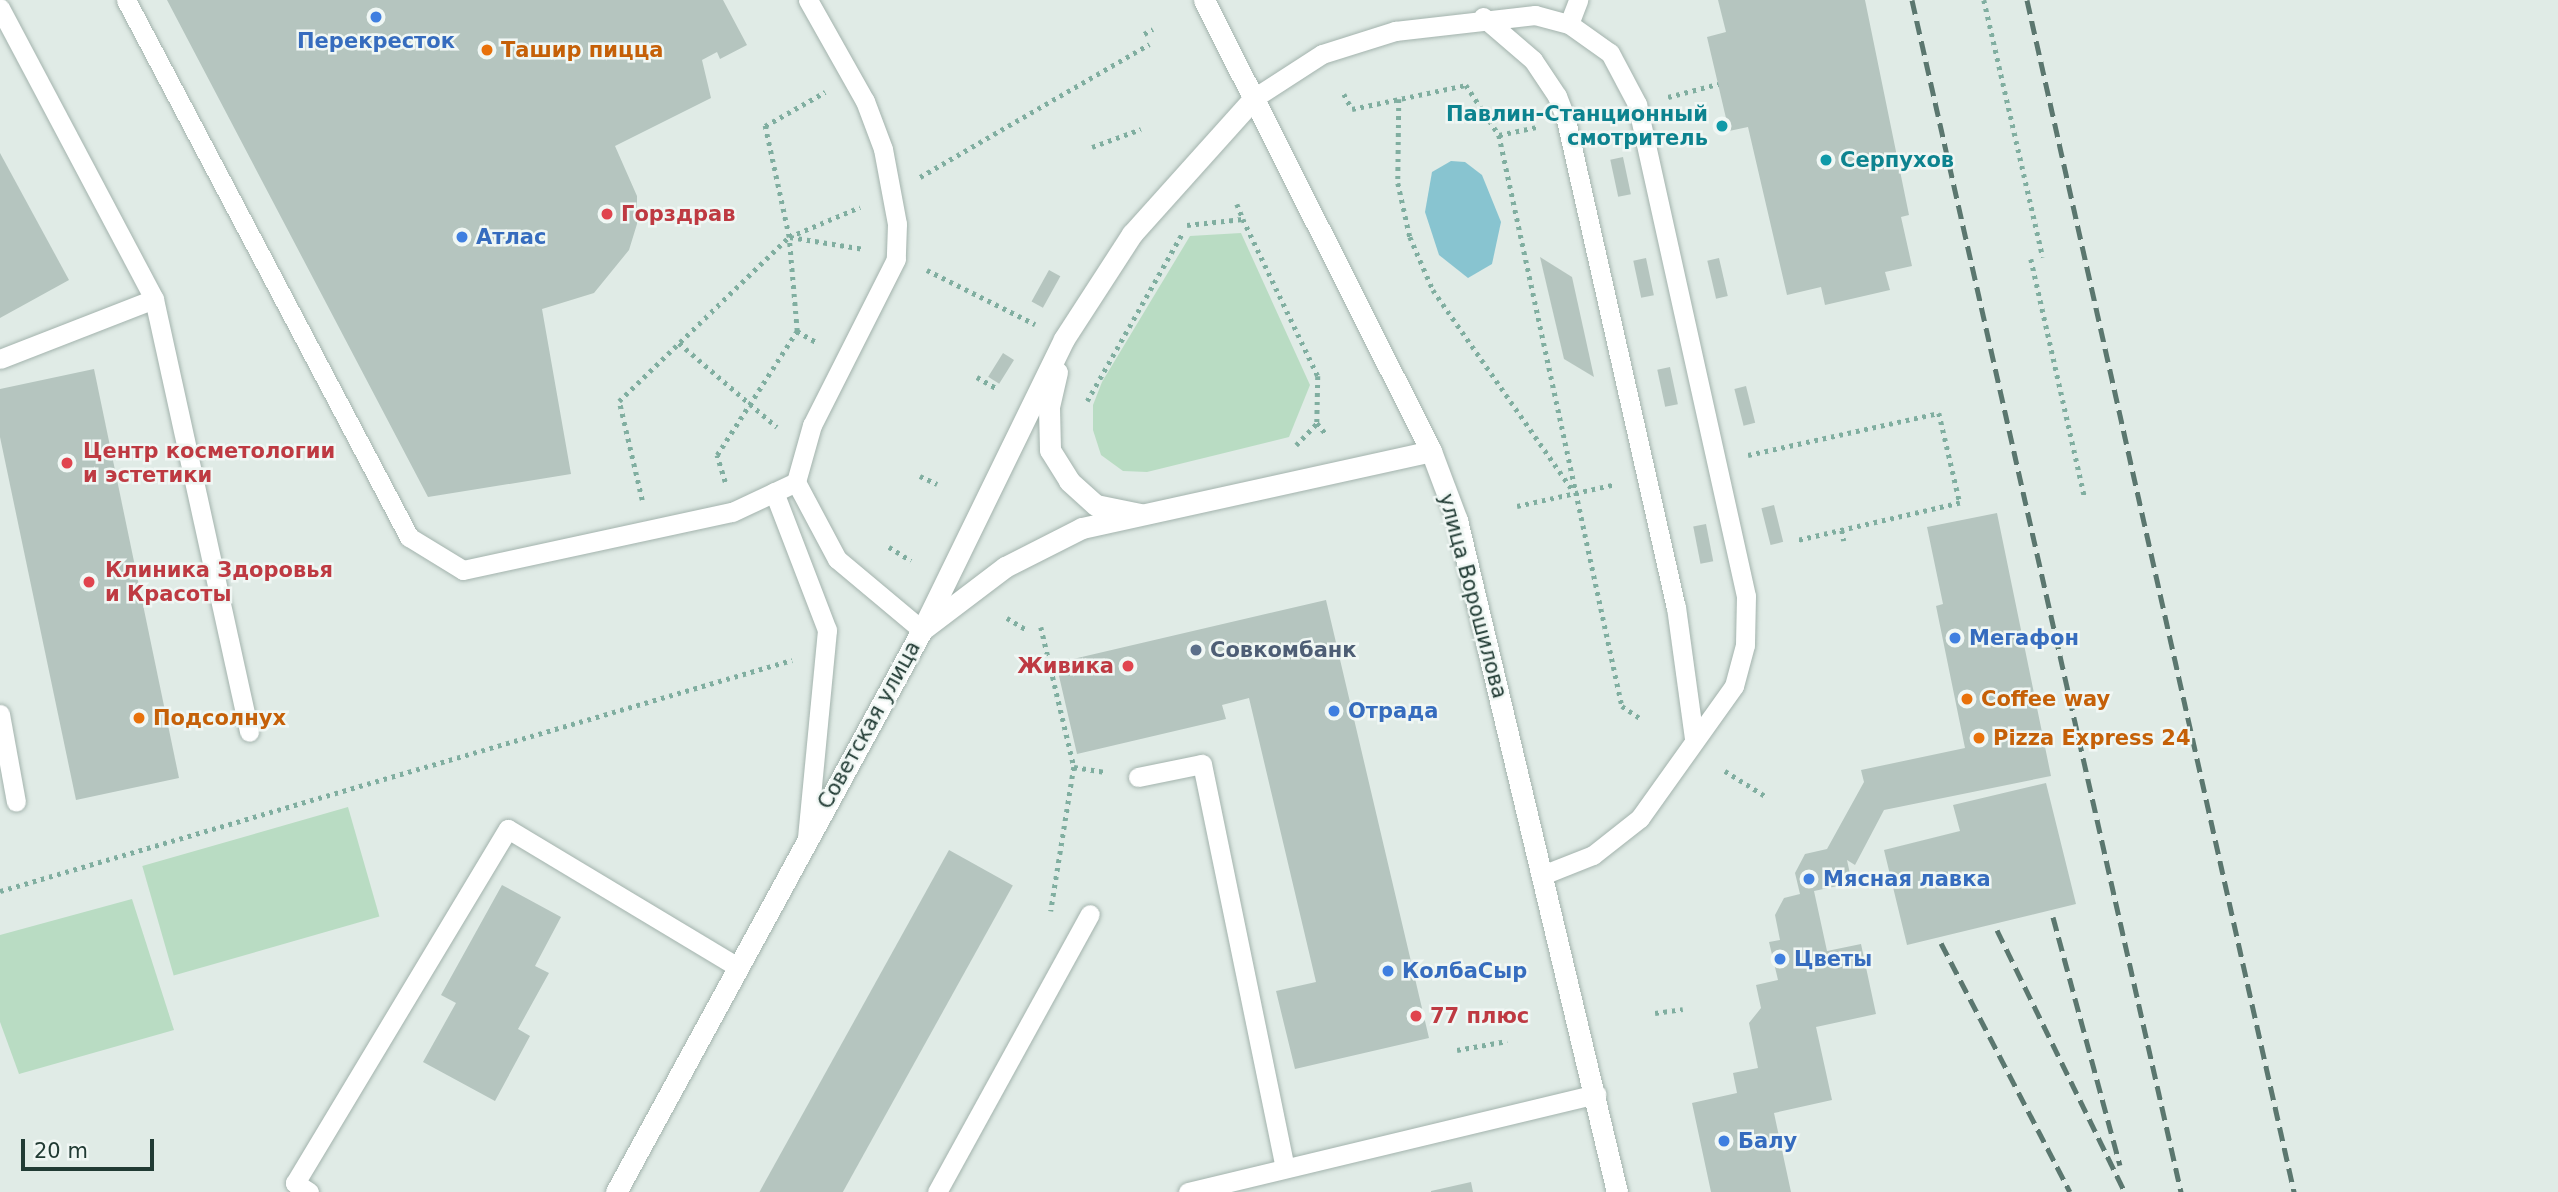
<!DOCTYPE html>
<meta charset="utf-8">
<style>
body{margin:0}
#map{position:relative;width:2558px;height:1192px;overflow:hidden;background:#e0ebe6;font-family:"DejaVu Sans",sans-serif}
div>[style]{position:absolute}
.green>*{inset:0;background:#b9dcc3;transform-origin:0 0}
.water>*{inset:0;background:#88c4d0}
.building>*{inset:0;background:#b5c5bf;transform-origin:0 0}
.path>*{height:4.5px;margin-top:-2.25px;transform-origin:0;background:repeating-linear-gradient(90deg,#80aea0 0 3.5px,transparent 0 8.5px)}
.roads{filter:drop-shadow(0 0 2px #a3b3ad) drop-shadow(0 0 2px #a3b3ad)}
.lane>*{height:19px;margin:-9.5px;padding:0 9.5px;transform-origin:9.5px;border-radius:9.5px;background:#fff}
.secondary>*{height:21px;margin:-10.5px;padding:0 10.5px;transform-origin:10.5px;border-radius:10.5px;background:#fff}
.rail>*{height:5px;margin-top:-2.5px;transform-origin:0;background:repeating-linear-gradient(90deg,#5b776f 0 14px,transparent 0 21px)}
.dots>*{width:19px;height:19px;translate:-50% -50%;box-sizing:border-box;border:4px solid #f0f7f4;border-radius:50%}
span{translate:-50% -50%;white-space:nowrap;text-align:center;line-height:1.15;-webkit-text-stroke:5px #f0f7f4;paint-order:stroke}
.shop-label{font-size:21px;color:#366cbe;font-weight:700}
.left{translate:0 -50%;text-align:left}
.food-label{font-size:21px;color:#c56008;font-weight:700}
.culture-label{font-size:21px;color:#0d838f;font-weight:700}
.right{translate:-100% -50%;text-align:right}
.health-label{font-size:21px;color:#be3a42;font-weight:700}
.street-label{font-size:21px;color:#213b34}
.service-label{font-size:21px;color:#4e5e75;font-weight:700}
.scale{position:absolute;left:21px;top:1139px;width:133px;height:32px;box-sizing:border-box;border:4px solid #213b34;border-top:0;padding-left:9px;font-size:21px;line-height:24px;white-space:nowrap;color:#213b34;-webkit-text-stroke:5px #f0f7f4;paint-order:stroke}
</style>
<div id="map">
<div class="green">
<div style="clip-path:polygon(1241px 233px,1310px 385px,1289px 437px,1147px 472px,1123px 471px,1101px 455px,1093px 430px,1093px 405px,1102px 382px,1190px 236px)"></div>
<div style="left:348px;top:807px;width:114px;height:214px;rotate:74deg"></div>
<div style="clip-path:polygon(132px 899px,174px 1030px,19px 1074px,0 1022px,0 935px)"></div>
</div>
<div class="water">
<div style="clip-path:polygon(1451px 161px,1465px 162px,1482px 175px,1501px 222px,1492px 264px,1468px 278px,1439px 255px,1425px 212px,1432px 172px)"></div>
</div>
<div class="building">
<div style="clip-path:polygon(167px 0,723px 0,747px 45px,720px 59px,717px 52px,702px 60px,711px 98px,615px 146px,637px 196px,637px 224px,629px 250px,594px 293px,542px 309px,571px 474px,428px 497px)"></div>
<div style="clip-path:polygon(1718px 0,1865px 0,1909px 215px,1901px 217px,1912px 266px,1885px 272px,1890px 290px,1825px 305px,1821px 287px,1787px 295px,1748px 127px,1729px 131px,1707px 37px,1726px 32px)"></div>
<div style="clip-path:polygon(0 153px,69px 280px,0 318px)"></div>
<div style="left:1623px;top:157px;width:38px;height:13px;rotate:78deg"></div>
<div style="clip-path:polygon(1540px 257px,1572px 277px,1594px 377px,1564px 359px)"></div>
<div style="left:1646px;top:258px;width:38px;height:13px;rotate:78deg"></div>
<div style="left:1719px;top:258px;width:39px;height:12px;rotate:77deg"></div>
<div style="left:1049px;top:270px;width:13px;height:36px;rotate:29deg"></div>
<div style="left:1003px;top:353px;width:13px;height:28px;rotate:32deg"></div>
<div style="left:1670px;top:367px;width:38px;height:13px;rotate:78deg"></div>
<div style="clip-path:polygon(94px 369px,179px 778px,76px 800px,0 437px,0 389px)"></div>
<div style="left:1746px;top:386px;width:38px;height:12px;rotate:76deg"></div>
<div style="left:1774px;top:505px;width:38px;height:13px;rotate:76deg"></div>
<div style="clip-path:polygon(1997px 513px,2051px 776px,1884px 810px,1855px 865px,1847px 860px,1852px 883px,1814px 891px,1827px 951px,1861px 944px,1876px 1014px,1816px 1027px,1832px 1100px,1774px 1113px,1791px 1192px,1711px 1192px,1692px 1103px,1737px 1093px,1733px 1073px,1758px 1068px,1749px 1023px,1761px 1008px,1756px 985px,1778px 980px,1769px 942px,1780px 940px,1775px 915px,1784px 898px,1800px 894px,1795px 873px,1805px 854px,1827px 849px,1864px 782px,1861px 770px,1965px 748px,1936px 606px,1943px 604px,1927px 527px)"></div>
<div style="left:1706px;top:524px;width:38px;height:13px;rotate:79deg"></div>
<div style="clip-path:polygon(1326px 600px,1429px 1038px,1295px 1069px,1276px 991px,1316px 982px,1249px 698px,1222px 705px,1226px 719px,1077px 754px,1056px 663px)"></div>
<div style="clip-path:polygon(2046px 783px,2076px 904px,1907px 945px,1884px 850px,1960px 831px,1953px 805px)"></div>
<div style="left:949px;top:850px;width:73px;height:393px;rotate:29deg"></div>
<div style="clip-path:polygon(502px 885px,561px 917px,535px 966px,549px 973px,518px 1029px,530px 1036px,495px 1101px,423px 1062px,456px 1003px,441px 995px)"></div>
<div style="clip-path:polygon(1471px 1182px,1473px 1192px,1431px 1192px,1431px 1191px)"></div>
</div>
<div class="path">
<div style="left:1984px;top:0;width:264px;rotate:77.1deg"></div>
<div style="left:1144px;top:34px;width:10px;rotate:-29deg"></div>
<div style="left:1344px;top:94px;width:17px;rotate:62deg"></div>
<div style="left:1352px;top:109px;width:116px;rotate:-11.9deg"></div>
<div style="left:1466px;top:85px;width:60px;rotate:56.6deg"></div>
<div style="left:1499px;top:135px;width:584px;rotate:77.84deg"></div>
<div style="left:1622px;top:706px;width:22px;rotate:34deg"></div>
<div style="left:1668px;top:97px;width:52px;rotate:-14.6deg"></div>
<div style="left:1399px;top:99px;width:84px;rotate:90.7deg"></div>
<div style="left:1398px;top:183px;width:55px;rotate:77.5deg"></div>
<div style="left:1410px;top:237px;width:58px;rotate:66.5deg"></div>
<div style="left:1433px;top:290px;width:246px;rotate:55.1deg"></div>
<div style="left:1499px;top:135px;width:38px;rotate:-12deg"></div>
<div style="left:1092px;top:147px;width:52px;rotate:-20.2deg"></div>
<div style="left:920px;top:177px;width:265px;rotate:-30.1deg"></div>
<div style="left:1237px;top:204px;width:16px;rotate:68deg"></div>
<div style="left:1187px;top:225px;width:56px;rotate:-6.1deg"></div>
<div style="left:1243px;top:219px;width:174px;rotate:64.5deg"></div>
<div style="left:1318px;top:376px;width:47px;rotate:91.2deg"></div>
<div style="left:1317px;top:423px;width:14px;rotate:51deg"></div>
<div style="left:790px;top:237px;width:75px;rotate:9.2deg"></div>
<div style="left:2031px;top:259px;width:242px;rotate:77.3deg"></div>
<div style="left:927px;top:270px;width:121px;rotate:26.6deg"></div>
<div style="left:797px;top:331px;width:24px;rotate:30deg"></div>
<div style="left:679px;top:343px;width:129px;rotate:40.6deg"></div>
<div style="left:977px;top:377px;width:24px;rotate:30deg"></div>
<div style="left:1087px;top:401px;width:194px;rotate:-60.4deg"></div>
<div style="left:1296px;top:445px;width:30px;rotate:-46deg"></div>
<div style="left:1748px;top:455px;width:196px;rotate:-12.4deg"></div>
<div style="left:1939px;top:413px;width:92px;rotate:76.9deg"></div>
<div style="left:1960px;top:503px;width:169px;rotate:167deg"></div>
<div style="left:920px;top:476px;width:19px;rotate:25deg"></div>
<div style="left:725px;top:482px;width:28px;rotate:-107deg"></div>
<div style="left:717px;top:455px;width:148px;rotate:-57.2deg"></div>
<div style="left:797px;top:331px;width:94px;rotate:-94.9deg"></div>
<div style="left:789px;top:237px;width:114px;rotate:-102.2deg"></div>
<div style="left:765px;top:126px;width:69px;rotate:-29.5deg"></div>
<div style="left:642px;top:500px;width:102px;rotate:-103.1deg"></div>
<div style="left:619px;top:401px;width:236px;rotate:-44deg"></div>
<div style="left:789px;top:237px;width:77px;rotate:-22.9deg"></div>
<div style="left:1517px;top:506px;width:101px;rotate:-12.5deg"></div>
<div style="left:1842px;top:530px;width:11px;rotate:80deg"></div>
<div style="left:889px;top:547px;width:26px;rotate:32deg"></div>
<div style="left:1007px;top:618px;width:23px;rotate:31deg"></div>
<div style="left:1041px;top:627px;width:144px;rotate:76.7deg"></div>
<div style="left:1074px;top:767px;width:146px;rotate:99.1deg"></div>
<div style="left:1074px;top:767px;width:33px;rotate:9deg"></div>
<div style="left:1725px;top:771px;width:49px;rotate:31.8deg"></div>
<div style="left:0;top:891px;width:825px;rotate:-16.26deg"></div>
<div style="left:1655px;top:1013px;width:28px;rotate:-8deg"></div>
<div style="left:1457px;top:1050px;width:51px;rotate:-10.2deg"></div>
</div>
<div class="roads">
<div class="lane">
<div style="left:126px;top:0;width:607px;rotate:62.21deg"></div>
<div style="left:409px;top:537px;width:63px;rotate:31.4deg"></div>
<div style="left:463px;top:570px;width:275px;rotate:-12.2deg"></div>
<div style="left:732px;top:512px;width:71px;rotate:-25.1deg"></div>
<div style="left:808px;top:0;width:116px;rotate:60.6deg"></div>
<div style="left:865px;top:101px;width:51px;rotate:69.4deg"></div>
<div style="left:883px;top:149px;width:76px;rotate:79.4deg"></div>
<div style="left:897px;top:224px;width:35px;rotate:92deg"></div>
<div style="left:896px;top:259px;width:186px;rotate:116.8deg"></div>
<div style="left:812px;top:425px;width:59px;rotate:105.7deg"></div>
<div style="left:796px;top:482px;width:87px;rotate:62deg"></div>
<div style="left:837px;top:559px;width:111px;rotate:39.9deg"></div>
<div style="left:0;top:8px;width:329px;rotate:62.1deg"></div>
<div style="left:154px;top:299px;width:443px;rotate:77.6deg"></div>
<div style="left:1483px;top:17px;width:66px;rotate:40.7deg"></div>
<div style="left:1533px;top:60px;width:43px;rotate:56.3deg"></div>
<div style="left:1557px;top:96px;width:26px;rotate:69deg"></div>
<div style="left:1566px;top:120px;width:499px;rotate:77.3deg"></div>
<div style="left:1676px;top:607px;width:132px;rotate:82.2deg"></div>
<div style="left:1569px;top:24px;width:26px;rotate:-69deg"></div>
<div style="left:1254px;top:98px;width:81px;rotate:-32.9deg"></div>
<div style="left:1322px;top:54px;width:77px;rotate:-17.5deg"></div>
<div style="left:1395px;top:31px;width:141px;rotate:-6.5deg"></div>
<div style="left:1535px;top:15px;width:35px;rotate:15deg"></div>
<div style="left:1569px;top:24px;width:50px;rotate:35.3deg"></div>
<div style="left:1610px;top:53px;width:58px;rotate:62.1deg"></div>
<div style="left:1637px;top:104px;width:504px;rotate:77.51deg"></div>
<div style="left:1746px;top:596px;width:49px;rotate:91.2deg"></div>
<div style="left:1745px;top:645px;width:42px;rotate:105deg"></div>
<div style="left:1734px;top:686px;width:162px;rotate:125.5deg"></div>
<div style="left:1640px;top:818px;width:60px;rotate:141.8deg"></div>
<div style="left:1593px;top:855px;width:52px;rotate:158.4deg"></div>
<div style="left:0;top:359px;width:165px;rotate:-21.3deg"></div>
<div style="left:774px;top:492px;width:148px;rotate:69deg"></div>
<div style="left:827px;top:630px;width:209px;rotate:95.5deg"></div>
<div style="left:0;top:714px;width:89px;rotate:79.7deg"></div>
<div style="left:1138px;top:777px;width:65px;rotate:-11.5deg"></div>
<div style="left:1202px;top:764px;width:412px;rotate:78.4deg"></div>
<div style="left:309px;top:1192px;width:17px;rotate:-147deg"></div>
<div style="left:295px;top:1183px;width:413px;rotate:-59deg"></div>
<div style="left:508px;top:829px;width:268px;rotate:31deg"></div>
<div style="left:937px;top:1192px;width:317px;rotate:-61.2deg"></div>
<div style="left:1188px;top:1192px;width:420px;rotate:-13.5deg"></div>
</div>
<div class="secondary">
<div style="left:1204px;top:0;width:505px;rotate:63.28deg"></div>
<div style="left:1431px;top:451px;width:74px;rotate:69.4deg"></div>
<div style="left:1457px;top:520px;width:691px;rotate:76.61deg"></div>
<div style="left:1057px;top:372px;width:37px;rotate:103deg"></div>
<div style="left:1049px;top:408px;width:42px;rotate:88.6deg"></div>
<div style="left:1050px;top:450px;width:36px;rotate:58deg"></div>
<div style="left:1069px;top:481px;width:36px;rotate:42deg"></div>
<div style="left:1096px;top:505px;width:45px;rotate:11.6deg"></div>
<div style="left:923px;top:628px;width:322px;rotate:-64deg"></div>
<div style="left:1064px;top:339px;width:125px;rotate:-57.1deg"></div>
<div style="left:1132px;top:234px;width:183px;rotate:-48.1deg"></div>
<div style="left:616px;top:1192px;width:640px;rotate:-61.43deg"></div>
<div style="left:922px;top:630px;width:104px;rotate:-37.2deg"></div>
<div style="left:1005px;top:567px;width:86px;rotate:-26.9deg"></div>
<div style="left:1082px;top:528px;width:357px;rotate:-12.4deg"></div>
</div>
</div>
<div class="rail">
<div style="left:1912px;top:0;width:1222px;rotate:77.28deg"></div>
<div style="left:2027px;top:0;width:1222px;rotate:77.37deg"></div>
<div style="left:2053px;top:917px;width:257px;rotate:74.9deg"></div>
<div style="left:1997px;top:930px;width:292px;rotate:64deg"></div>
<div style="left:1941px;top:943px;width:280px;rotate:62.6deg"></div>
</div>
<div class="dots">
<div style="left:376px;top:17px;background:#3f7fe0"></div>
<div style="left:487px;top:50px;background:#e8710a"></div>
<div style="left:1722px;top:126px;background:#0f9aa8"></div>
<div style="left:1826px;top:160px;background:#0f9aa8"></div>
<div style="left:607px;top:214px;background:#e0444e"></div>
<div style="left:462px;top:237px;background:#3f7fe0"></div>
<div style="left:67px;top:463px;background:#e0444e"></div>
<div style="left:89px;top:582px;background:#e0444e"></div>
<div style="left:1955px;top:638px;background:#3f7fe0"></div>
<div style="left:1196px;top:650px;background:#5c6f8a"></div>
<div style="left:1128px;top:666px;background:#e0444e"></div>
<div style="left:1967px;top:699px;background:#e8710a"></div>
<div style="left:1334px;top:711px;background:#3f7fe0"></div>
<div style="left:139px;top:718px;background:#e8710a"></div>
<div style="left:1979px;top:738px;background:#e8710a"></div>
<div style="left:1809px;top:879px;background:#3f7fe0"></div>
<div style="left:1780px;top:959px;background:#3f7fe0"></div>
<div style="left:1388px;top:971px;background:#3f7fe0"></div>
<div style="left:1416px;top:1016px;background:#e0444e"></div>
<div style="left:1724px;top:1141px;background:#3f7fe0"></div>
</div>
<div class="shop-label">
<span style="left:376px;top:41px">Перекресток</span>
<span class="left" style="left:476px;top:237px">Атлас</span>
<span class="left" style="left:1969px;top:638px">Мегафон</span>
<span class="left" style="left:1348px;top:711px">Отрада</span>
<span class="left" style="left:1823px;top:879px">Мясная лавка</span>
<span class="left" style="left:1794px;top:959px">Цветы</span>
<span class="left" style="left:1402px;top:971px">КолбаСыр</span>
<span class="left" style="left:1738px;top:1141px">Балу</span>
</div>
<div class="food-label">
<span class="left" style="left:501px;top:50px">Ташир пицца</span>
<span class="left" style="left:1981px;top:699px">Coffee way</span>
<span class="left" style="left:153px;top:718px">Подсолнух</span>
<span class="left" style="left:1993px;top:738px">Pizza Express 24</span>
</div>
<div class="culture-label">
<span class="right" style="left:1708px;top:126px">Павлин-Станционный<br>смотритель</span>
<span class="left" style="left:1840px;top:160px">Серпухов</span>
</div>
<div class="health-label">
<span class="left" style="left:621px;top:214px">Горздрав</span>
<span class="left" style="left:83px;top:463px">Центр косметологии<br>и эстетики</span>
<span class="left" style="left:105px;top:582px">Клиника Здоровья<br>и Красоты</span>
<span class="right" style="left:1114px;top:666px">Живика</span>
<span class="left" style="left:1430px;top:1016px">77 плюс</span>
</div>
<div class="street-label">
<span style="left:1473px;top:596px;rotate:75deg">улица Ворошилова</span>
<span style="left:869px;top:725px;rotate:-61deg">Советская улица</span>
</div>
<div class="service-label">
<span class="left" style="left:1210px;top:650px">Совкомбанк</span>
</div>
<div class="scale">20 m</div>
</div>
